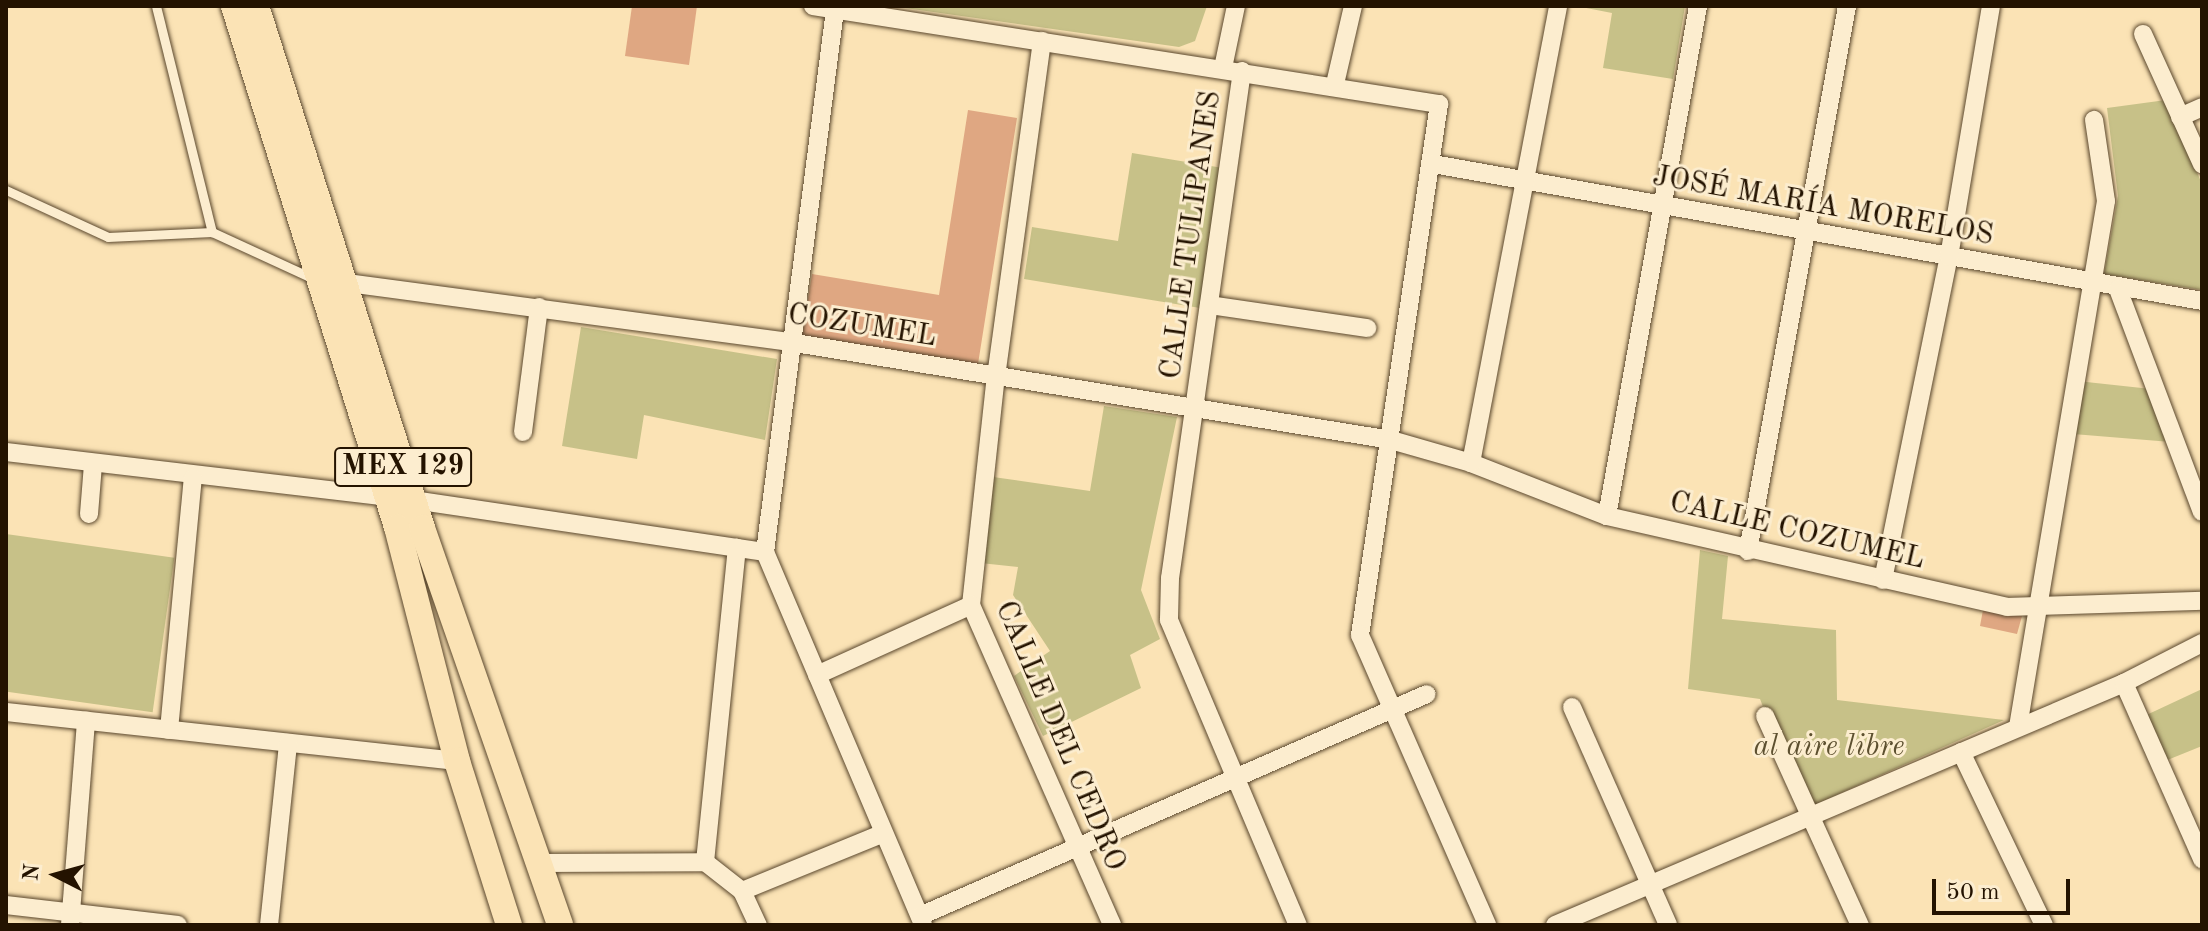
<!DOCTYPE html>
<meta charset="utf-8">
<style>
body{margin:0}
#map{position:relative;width:2208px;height:931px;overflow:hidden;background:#fbe3b5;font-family:"Old Standard TT",serif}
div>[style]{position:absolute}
.green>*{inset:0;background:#c7c188;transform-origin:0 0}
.building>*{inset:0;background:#dfa782}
.roads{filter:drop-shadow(0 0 2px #5a472d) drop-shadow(0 0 2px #5a472d)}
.lane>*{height:9px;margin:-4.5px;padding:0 4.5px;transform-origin:4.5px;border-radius:4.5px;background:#fcedcf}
.street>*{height:18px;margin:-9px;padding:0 9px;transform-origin:9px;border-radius:9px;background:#fcedcf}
.primary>*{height:26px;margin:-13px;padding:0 13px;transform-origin:13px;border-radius:13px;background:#fbe3b5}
span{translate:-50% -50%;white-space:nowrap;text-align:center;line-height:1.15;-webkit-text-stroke:6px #fcedcf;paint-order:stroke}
.shield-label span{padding:2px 6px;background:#fcedcf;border:2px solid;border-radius:6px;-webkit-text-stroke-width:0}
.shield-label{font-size:28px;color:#241300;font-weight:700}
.street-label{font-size:30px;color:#241300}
.park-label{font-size:30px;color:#5d5030;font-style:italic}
.frame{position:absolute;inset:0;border:8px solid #241300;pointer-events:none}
.north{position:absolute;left:16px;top:835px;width:80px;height:80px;-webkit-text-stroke:6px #fcedcf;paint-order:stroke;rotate:276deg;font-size:22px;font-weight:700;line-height:32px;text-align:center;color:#241300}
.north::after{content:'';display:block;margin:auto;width:28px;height:36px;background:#241300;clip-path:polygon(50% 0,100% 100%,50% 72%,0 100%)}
.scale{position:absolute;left:1932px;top:879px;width:138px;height:36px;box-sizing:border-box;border:4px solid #241300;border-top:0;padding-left:10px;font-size:24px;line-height:28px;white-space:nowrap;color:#241300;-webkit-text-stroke:6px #fcedcf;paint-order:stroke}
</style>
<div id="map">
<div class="green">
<div style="clip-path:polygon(891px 6px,1207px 6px,1195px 41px,1179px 47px)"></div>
<div style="clip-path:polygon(1576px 6px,1685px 6px,1673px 79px,1603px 68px,1612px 13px)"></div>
<div style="clip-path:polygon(2166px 100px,2202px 184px,2202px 290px,2104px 274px,2118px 196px,2107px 108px)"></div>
<div style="clip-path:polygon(1132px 153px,1223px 168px,1200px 308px,1024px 279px,1032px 227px,1118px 241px)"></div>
<div style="clip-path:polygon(581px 327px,777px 359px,765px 440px,644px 415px,637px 459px,562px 446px)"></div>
<div style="clip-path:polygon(2068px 380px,2151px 389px,2171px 442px,2061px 433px)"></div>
<div style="clip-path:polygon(1104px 406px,1177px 417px,1141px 590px,1160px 639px,1130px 655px,1141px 688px,1043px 736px,1014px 676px,1050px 651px,1013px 595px,1018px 567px,971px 562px,979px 475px,1090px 491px)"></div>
<div style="left:6px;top:534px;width:170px;height:156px;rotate:8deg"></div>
<div style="clip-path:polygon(1700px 550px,1728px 556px,1722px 619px,1836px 630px,1837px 700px,2004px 720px,1803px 810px,1760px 699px,1688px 689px)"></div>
<div style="clip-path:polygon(2202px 689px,2202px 746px,2160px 763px,2140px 718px)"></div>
</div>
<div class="building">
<div style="clip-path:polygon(632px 6px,697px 6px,689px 65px,625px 56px)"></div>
<div style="clip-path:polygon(968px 110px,1017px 118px,978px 364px,802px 335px,812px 274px,939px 295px)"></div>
<div style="clip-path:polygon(1983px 610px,2022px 616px,2017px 634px,1980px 626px)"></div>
</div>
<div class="roads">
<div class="lane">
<div style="left:156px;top:6px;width:233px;rotate:76.1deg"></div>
<div style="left:6px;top:190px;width:112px;rotate:24.7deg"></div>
<div style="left:108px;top:237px;width:104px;rotate:-2.8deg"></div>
<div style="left:212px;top:232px;width:110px;rotate:24.7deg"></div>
</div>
<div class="street">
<div style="left:813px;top:6px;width:634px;rotate:8.9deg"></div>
<div style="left:1439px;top:104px;width:537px;rotate:98.46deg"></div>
<div style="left:1360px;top:635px;width:317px;rotate:66.3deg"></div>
<div style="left:2143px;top:34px;width:143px;rotate:65.6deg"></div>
<div style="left:1042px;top:41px;width:337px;rotate:97.8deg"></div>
<div style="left:996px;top:375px;width:231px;rotate:96.2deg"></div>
<div style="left:971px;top:605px;width:350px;rotate:66.2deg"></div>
<div style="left:1223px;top:68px;width:63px;rotate:-78.2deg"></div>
<div style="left:1242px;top:71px;width:512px;rotate:98.08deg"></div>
<div style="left:1170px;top:578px;width:42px;rotate:91.4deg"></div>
<div style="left:1169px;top:620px;width:331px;rotate:67.1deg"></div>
<div style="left:1335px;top:84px;width:80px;rotate:-77deg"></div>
<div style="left:2180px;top:117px;width:24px;rotate:-24deg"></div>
<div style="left:1433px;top:164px;width:781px;rotate:10.1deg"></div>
<div style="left:333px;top:281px;width:466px;rotate:7.6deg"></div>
<div style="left:795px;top:343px;width:604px;rotate:9.24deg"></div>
<div style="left:1391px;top:440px;width:83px;rotate:16deg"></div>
<div style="left:1471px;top:463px;width:146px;rotate:21.3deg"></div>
<div style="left:1607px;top:516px;width:410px;rotate:12.8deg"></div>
<div style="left:2007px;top:607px;width:195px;rotate:-1.8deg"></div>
<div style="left:2118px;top:289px;width:238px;rotate:69.4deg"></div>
<div style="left:1209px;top:305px;width:160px;rotate:8.3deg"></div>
<div style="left:523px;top:432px;width:126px;rotate:-82.7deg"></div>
<div style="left:6px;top:452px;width:410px;rotate:6.7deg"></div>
<div style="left:413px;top:500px;width:356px;rotate:8.4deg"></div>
<div style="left:1471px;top:463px;width:465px;rotate:-79.2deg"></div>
<div style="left:89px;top:514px;width:50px;rotate:-85.4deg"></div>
<div style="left:1607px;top:516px;width:518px;rotate:-79.88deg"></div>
<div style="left:1748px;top:551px;width:554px;rotate:-79.7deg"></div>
<div style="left:765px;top:552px;width:547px;rotate:-82.64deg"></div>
<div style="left:765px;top:552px;width:404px;rotate:67deg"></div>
<div style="left:1883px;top:580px;width:330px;rotate:-78.5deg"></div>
<div style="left:1949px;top:257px;width:254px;rotate:-80.5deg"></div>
<div style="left:817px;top:675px;width:169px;rotate:-24.4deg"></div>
<div style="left:2124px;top:683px;width:193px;rotate:66.1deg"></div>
<div style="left:1572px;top:707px;width:238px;rotate:66.2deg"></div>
<div style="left:6px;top:712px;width:454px;rotate:6.2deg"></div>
<div style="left:1765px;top:716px;width:230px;rotate:65.6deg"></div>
<div style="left:2018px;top:727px;width:533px;rotate:-80.5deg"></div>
<div style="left:2106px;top:201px;width:82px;rotate:-98.4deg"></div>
<div style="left:169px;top:730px;width:253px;rotate:-84.6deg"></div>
<div style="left:1961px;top:752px;width:192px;rotate:64.4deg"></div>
<div style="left:705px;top:862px;width:316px;rotate:-84.2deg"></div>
<div style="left:539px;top:863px;width:166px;rotate:-0.3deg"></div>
<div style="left:705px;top:862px;width:47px;rotate:38.1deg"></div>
<div style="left:742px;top:891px;width:38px;rotate:65deg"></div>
<div style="left:742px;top:891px;width:151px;rotate:-22.2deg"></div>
<div style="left:6px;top:905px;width:173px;rotate:6.6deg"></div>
<div style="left:920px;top:916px;width:553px;rotate:-23.65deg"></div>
<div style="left:70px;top:925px;width:205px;rotate:-85.5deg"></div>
<div style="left:269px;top:925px;width:183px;rotate:-84deg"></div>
<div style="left:1555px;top:925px;width:618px;rotate:-23.04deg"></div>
<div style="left:2124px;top:683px;width:88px;rotate:-27.1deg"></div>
</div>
<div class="primary">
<div style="left:234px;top:6px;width:546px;rotate:72.63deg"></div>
<div style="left:397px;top:527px;width:242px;rotate:75.6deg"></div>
<div style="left:457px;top:761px;width:172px;rotate:72.4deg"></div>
<div style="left:256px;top:6px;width:548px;rotate:72.36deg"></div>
<div style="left:422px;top:528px;width:420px;rotate:70.8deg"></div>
</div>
</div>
<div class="shield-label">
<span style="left:403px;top:467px">MEX 129</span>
</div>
<div class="street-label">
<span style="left:1823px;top:206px;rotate:10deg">JOSÉ MARÍA MORELOS</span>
<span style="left:1191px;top:235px;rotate:-82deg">CALLE TULIPANES</span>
<span style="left:862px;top:326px;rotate:9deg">COZUMEL</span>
<span style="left:1797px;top:531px;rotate:13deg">CALLE COZUMEL</span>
<span style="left:1060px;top:736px;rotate:67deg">CALLE DEL CEDRO</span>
</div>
<div class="park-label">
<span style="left:1829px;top:747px">al aire libre</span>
</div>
<div class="frame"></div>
<div class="north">N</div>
<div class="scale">50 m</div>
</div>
